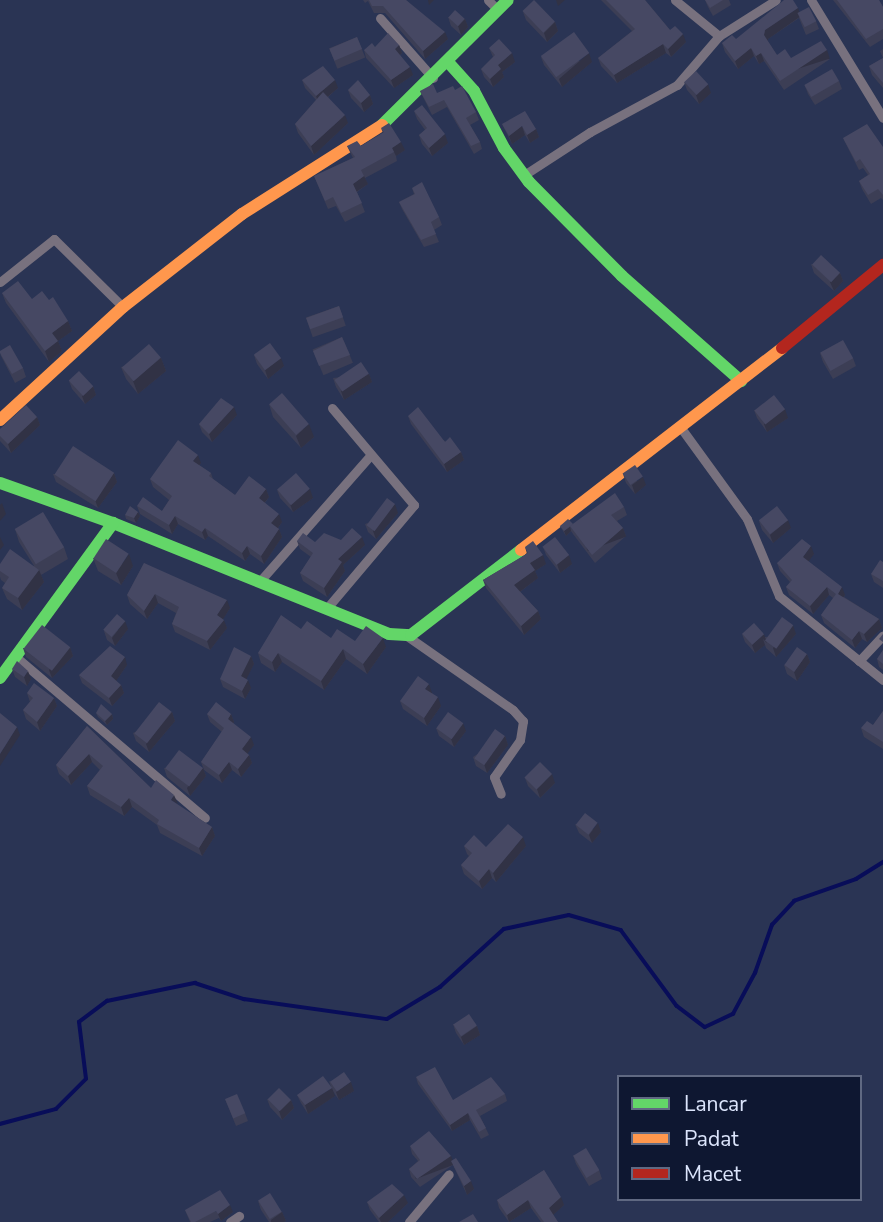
<!DOCTYPE html>
<style>
body{margin:0}
#map{position:relative;width:883px;height:1222px;overflow:hidden;background:#2a3454;font-family:"Nunito Sans",sans-serif}
div>[style]{position:absolute}
.stream>*{height:3.5px;margin:-1.75px;padding:0 1.75px;transform-origin:1.75px;border-radius:1.75px;background:#080d59}
.street>*{height:9px;margin:-4.5px;padding:0 4.5px;transform-origin:4.5px;border-radius:4.5px;background:#78717e}
.fast>*{height:12px;margin:-6px;padding:0 6px;transform-origin:6px;border-radius:6px;background:#63d668}
.slow>*{height:12px;margin:-6px;padding:0 6px;transform-origin:6px;border-radius:6px;background:#ff974d}
.jam>*{height:12px;margin:-6px;padding:0 6px;transform-origin:6px;border-radius:6px;background:#b3261e}
.wall>*{inset:0;background:#3c3e55;transform-origin:0 0}
.shaded-wall>*{inset:0;background:#313245;transform-origin:0 0}
.building>*{inset:0;background:#464863;transform-origin:0 0}
span{translate:-50% -50%;white-space:nowrap;text-align:center;line-height:1.15;-webkit-text-stroke:7px #0e1731;paint-order:stroke}
.legend{position:absolute;left:617px;top:1075px;width:245px;height:126px;box-sizing:border-box;background:#0e1731;border:2px solid #606982;margin:0;padding:9px 12px;list-style:none;font-size:21px;color:#dce5fc}
.legend li{display:flex;align-items:center;gap:14px;height:35px}
.legend b{width:35px;border:2px solid #606982}
</style>
<div id="map">
<div class="stream">
<div style="left:0;top:1124px;width:58px;rotate:-15deg"></div>
<div style="left:56px;top:1109px;width:42px;rotate:-45deg"></div>
<div style="left:86px;top:1079px;width:57px;rotate:-97deg"></div>
<div style="left:79px;top:1022px;width:35px;rotate:-37deg"></div>
<div style="left:107px;top:1001px;width:90px;rotate:-11.6deg"></div>
<div style="left:195px;top:983px;width:52px;rotate:18.1deg"></div>
<div style="left:244px;top:999px;width:144px;rotate:8deg"></div>
<div style="left:387px;top:1019px;width:62px;rotate:-31.1deg"></div>
<div style="left:440px;top:987px;width:86px;rotate:-42.2deg"></div>
<div style="left:504px;top:929px;width:66px;rotate:-12.2deg"></div>
<div style="left:569px;top:915px;width:54px;rotate:16.1deg"></div>
<div style="left:621px;top:930px;width:94px;rotate:53.6deg"></div>
<div style="left:677px;top:1006px;width:35px;rotate:37deg"></div>
<div style="left:705px;top:1027px;width:31px;rotate:-25deg"></div>
<div style="left:733px;top:1014px;width:47px;rotate:-61.8deg"></div>
<div style="left:755px;top:973px;width:51px;rotate:-70.5deg"></div>
<div style="left:772px;top:925px;width:33px;rotate:-47deg"></div>
<div style="left:794px;top:901px;width:66px;rotate:-19.5deg"></div>
<div style="left:856px;top:879px;width:32px;rotate:-32deg"></div>
</div>
<div class="street">
<div style="left:488px;top:0;width:14px;rotate:45deg"></div>
<div style="left:675px;top:0;width:57px;rotate:39.3deg"></div>
<div style="left:719px;top:36px;width:67px;rotate:-32.3deg"></div>
<div style="left:811px;top:0;width:138px;rotate:58.6deg"></div>
<div style="left:380px;top:18px;width:80px;rotate:48.5deg"></div>
<div style="left:524px;top:175px;width:79px;rotate:-33.1deg"></div>
<div style="left:590px;top:132px;width:99px;rotate:-28.4deg"></div>
<div style="left:677px;top:85px;width:65px;rotate:-49.4deg"></div>
<div style="left:0;top:282px;width:69px;rotate:-38.5deg"></div>
<div style="left:54px;top:239px;width:97px;rotate:44.6deg"></div>
<div style="left:681px;top:428px;width:112px;rotate:54deg"></div>
<div style="left:747px;top:519px;width:83px;rotate:67.4deg"></div>
<div style="left:779px;top:596px;width:134px;rotate:38.9deg"></div>
<div style="left:260px;top:581px;width:167px;rotate:-48.7deg"></div>
<div style="left:327px;top:608px;width:135px;rotate:-49.8deg"></div>
<div style="left:414px;top:505px;width:127px;rotate:-130.2deg"></div>
<div style="left:407px;top:636px;width:129px;rotate:34.9deg"></div>
<div style="left:513px;top:710px;width:15px;rotate:48deg"></div>
<div style="left:523px;top:721px;width:19px;rotate:99deg"></div>
<div style="left:520px;top:740px;width:45px;rotate:125.1deg"></div>
<div style="left:494px;top:777px;width:18px;rotate:68deg"></div>
<div style="left:16px;top:657px;width:248px;rotate:40.4deg"></div>
<div style="left:859px;top:661px;width:35px;rotate:-47deg"></div>
<div style="left:230px;top:1222px;width:11px;rotate:-34deg"></div>
<div style="left:409px;top:1222px;width:62px;rotate:-50.2deg"></div>
</div>
<div class="fast">
<div style="left:448px;top:62px;width:39px;rotate:48deg"></div>
<div style="left:474px;top:91px;width:64px;rotate:62.2deg"></div>
<div style="left:504px;top:148px;width:42px;rotate:53.7deg"></div>
<div style="left:529px;top:182px;width:132px;rotate:45.3deg"></div>
<div style="left:622px;top:276px;width:159px;rotate:41.4deg"></div>
<div style="left:382px;top:125px;width:177px;rotate:-44.8deg"></div>
<div style="left:0;top:483px;width:120px;rotate:19.5deg"></div>
<div style="left:113px;top:523px;width:297px;rotate:21.9deg"></div>
<div style="left:389px;top:634px;width:22px;rotate:3deg"></div>
<div style="left:411px;top:635px;width:139px;rotate:-37.7deg"></div>
<div style="left:0;top:678px;width:192px;rotate:-53.9deg"></div>
</div>
<div class="slow">
<div style="left:0;top:420px;width:167px;rotate:-42.6deg"></div>
<div style="left:123px;top:307px;width:151px;rotate:-38deg"></div>
<div style="left:242px;top:214px;width:166px;rotate:-32.4deg"></div>
<div style="left:521px;top:550px;width:330px;rotate:-37.7deg"></div>
</div>
<div class="jam">
<div style="left:782px;top:348px;width:131px;rotate:-39.4deg"></div>
</div>
<div class="wall">
<div style="clip-path:polygon(363px 0,406px 0,448px 39px,425px 59px,385px 13px,374px 13px,368px 1px,365px 3px)"></div>
<div style="clip-path:polygon(601px 0,645px 0,670px 30px,686px 42px,671px 57px,666px 53px,617px 83px,601px 66px,598px 58px,632px 31px)"></div>
<div style="clip-path:polygon(705px 0,729px 0,731px 5px,713px 16px,708px 7px)"></div>
<div style="clip-path:polygon(833px 0,879px 0,883px 7px,883px 39px,870px 47px)"></div>
<div style="clip-path:polygon(523px 12px,555px 22px,558px 31px,547px 42px,526px 20px)"></div>
<div style="clip-path:polygon(800px 12px,816px 21px,819px 29px,806px 35px,799px 18px,768px 39px,767px 40px,777px 55px,791px 58px,830px 59px,784px 90px,764px 61px,759px 64px,754px 56px,738px 69px,725px 52px,722px 43px,736px 39px)"></div>
<div style="clip-path:polygon(448px 17px,465px 19px,468px 27px,461px 35px,451px 26px)"></div>
<div style="left:357px;top:37px;width:22px;height:30px;rotate:68deg"></div>
<div style="clip-path:polygon(399px 45px,402px 53px,400px 55px,413px 75px,394px 88px,366px 58px,364px 50px,375px 47px)"></div>
<div style="clip-path:polygon(489px 48px,515px 62px,502px 72px,504px 77px,493px 87px,484px 77px,481px 69px,493px 57px)"></div>
<div style="clip-path:polygon(883px 49px,883px 88px,872px 75px,869px 66px,883px 58px,880px 51px)"></div>
<div style="clip-path:polygon(541px 57px,592px 62px,562px 87px,544px 65px)"></div>
<div style="clip-path:polygon(302px 80px,338px 88px,328px 97px,348px 123px,314px 155px,298px 133px,295px 124px,316px 100px,305px 88px)"></div>
<div style="clip-path:polygon(839px 81px,842px 89px,815px 105px,808px 94px,805px 86px)"></div>
<div style="clip-path:polygon(684px 82px,711px 93px,699px 104px,687px 90px)"></div>
<div style="clip-path:polygon(348px 90px,370px 95px,373px 104px,364px 112px,351px 98px)"></div>
<div style="clip-path:polygon(455px 90px,476px 112px,479px 120px,470px 125px,480px 142px,482px 149px,474px 154px,447px 107px,432px 115px,420px 91px,437px 93px)"></div>
<div style="clip-path:polygon(414px 111px,448px 143px,432px 156px,422px 144px,419px 135px,425px 130px,417px 119px)"></div>
<div style="clip-path:polygon(502px 124px,536px 129px,539px 137px,530px 143px,525px 135px,512px 144px)"></div>
<div style="clip-path:polygon(381px 128px,405px 150px,396px 156px,397px 161px,365px 178px,368px 184px,357px 192px,365px 212px,345px 222px,336px 206px,328px 209px,314px 176px,353px 158px,347px 146px,361px 146px,383px 133px)"></div>
<div style="clip-path:polygon(843px 138px,883px 147px,883px 200px,881px 198px,871px 204px,862px 189px,859px 181px,868px 175px,863px 168px,859px 170px)"></div>
<div style="clip-path:polygon(412px 188px,439px 217px,442px 225px,434px 230px,439px 242px,424px 247px,402px 209px,399px 202px,414px 194px)"></div>
<div style="clip-path:polygon(811px 264px,840px 273px,843px 281px,834px 291px,814px 273px)"></div>
<div style="clip-path:polygon(2px 293px,32px 299px,68px 321px,72px 331px,58px 341px,62px 351px,49px 362px,6px 303px)"></div>
<div style="left:339px;top:306px;width:21px;height:35px;rotate:71deg"></div>
<div style="left:342px;top:337px;width:28px;height:32px;rotate:67deg"></div>
<div style="clip-path:polygon(820px 353px,853px 358px,856px 366px,833px 379px,823px 362px)"></div>
<div style="clip-path:polygon(0 354px,23px 368px,26px 377px,15px 383px)"></div>
<div style="clip-path:polygon(254px 355px,284px 366px,268px 379px,257px 364px)"></div>
<div style="clip-path:polygon(161px 358px,166px 371px,138px 394px,126px 379px,121px 367px)"></div>
<div style="clip-path:polygon(369px 374px,372px 382px,344px 400px,336px 387px,333px 378px)"></div>
<div style="clip-path:polygon(69px 381px,93px 386px,96px 395px,85px 404px,72px 389px)"></div>
<div style="clip-path:polygon(269px 404px,314px 437px,301px 448px,273px 417px)"></div>
<div style="clip-path:polygon(754px 410px,788px 418px,767px 432px,757px 418px)"></div>
<div style="clip-path:polygon(237px 415px,212px 442px,202px 432px,199px 424px)"></div>
<div style="clip-path:polygon(408px 416px,461px 452px,464px 460px,447px 472px,411px 424px)"></div>
<div style="clip-path:polygon(37px 417px,40px 425px,11px 453px,0 441px,0 429px)"></div>
<div style="clip-path:polygon(201px 463px,199px 465px,211px 473px,213px 479px,235px 495px,266px 489px,269px 497px,265px 503px,282px 522px,278px 528px,279px 529px,282px 537px,264px 564px,250px 554px,245px 561px,208px 536px,205px 540px,178px 524px,172px 534px,140px 514px,137px 506px,162px 511px,169px 500px,153px 487px,150px 479px)"></div>
<div style="clip-path:polygon(114px 473px,117px 482px,98px 508px,56px 482px,53px 474px)"></div>
<div style="clip-path:polygon(623px 474px,646px 485px,635px 494px,626px 483px)"></div>
<div style="clip-path:polygon(277px 490px,313px 498px,293px 512px,280px 498px)"></div>
<div style="clip-path:polygon(624px 507px,627px 515px,617px 521px,623px 528px,626px 536px,595px 563px,573px 534px,571px 531px,566px 536px,560px 526px,573px 524px)"></div>
<div style="clip-path:polygon(138px 512px,140px 516px,136px 523px,126px 519px,125px 515px)"></div>
<div style="clip-path:polygon(398px 513px,376px 539px,368px 532px,365px 524px)"></div>
<div style="clip-path:polygon(759px 521px,791px 528px,773px 543px,762px 530px)"></div>
<div style="clip-path:polygon(15px 529px,64px 547px,68px 559px,41px 575px,44px 582px,22px 610px,7px 599px,2px 588px,5px 583px,1px 580px,0 577px,0 564px,34px 566px,19px 542px)"></div>
<div style="clip-path:polygon(341px 540px,365px 545px,343px 565px,345px 571px,327px 597px,303px 581px,300px 573px,311px 557px,300px 549px,297px 541px,315px 542px)"></div>
<div style="clip-path:polygon(525px 547px,546px 564px,535px 571px,538px 578px,520px 592px,538px 611px,541px 619px,524px 635px,486px 588px,483px 580px,527px 554px)"></div>
<div style="clip-path:polygon(543px 547px,572px 564px,560px 573px,546px 555px)"></div>
<div style="clip-path:polygon(814px 554px,808px 561px,845px 595px,844px 597px,879px 619px,882px 628px,867px 642px,862px 639px,855px 648px,824px 623px,821px 615px,833px 598px,829px 595px,813px 614px,789px 595px,786px 587px,790px 582px,780px 571px,777px 563px)"></div>
<div style="clip-path:polygon(93px 558px,133px 566px,121px 585px,98px 571px)"></div>
<div style="clip-path:polygon(883px 562px,883px 588px,874px 582px,871px 574px)"></div>
<div style="clip-path:polygon(144px 563px,230px 608px,223px 619px,227px 628px,210px 650px,175px 632px,172px 624px,176px 613px,158px 603px,147px 619px,130px 604px,127px 595px)"></div>
<div style="clip-path:polygon(128px 629px,115px 646px,107px 640px,104px 631px)"></div>
<div style="clip-path:polygon(301px 629px,331px 638px,386px 647px,367px 674px,346px 659px,324px 690px,282px 662px,275px 672px,261px 663px,258px 653px)"></div>
<div style="clip-path:polygon(742px 634px,765px 637px,796px 634px,776px 657px,766px 648px,765px 645px,755px 653px,745px 642px)"></div>
<div style="clip-path:polygon(70px 647px,73px 656px,52px 678px,26px 657px,23px 648px)"></div>
<div style="clip-path:polygon(883px 650px,883px 670px,879px 667px,877px 659px)"></div>
<div style="clip-path:polygon(807px 654px,810px 662px,797px 681px,787px 674px,784px 665px)"></div>
<div style="clip-path:polygon(251px 656px,254px 664px,246px 679px,251px 688px,245px 699px,223px 687px,220px 679px)"></div>
<div style="clip-path:polygon(127px 665px,116px 681px,121px 685px,124px 693px,112px 706px,82px 683px,79px 675px)"></div>
<div style="clip-path:polygon(12px 669px,31px 679px,27px 686px,15px 677px)"></div>
<div style="clip-path:polygon(27px 693px,54px 698px,57px 706px,40px 731px,26px 719px,23px 710px,30px 702px)"></div>
<div style="clip-path:polygon(432px 693px,441px 706px,427px 726px,403px 709px,400px 701px)"></div>
<div style="clip-path:polygon(883px 711px,883px 749px,864px 737px,861px 728px,873px 725px)"></div>
<div style="clip-path:polygon(172px 712px,175px 721px,149px 752px,136px 741px,133px 733px)"></div>
<div style="clip-path:polygon(96px 713px,112px 714px,113px 719px,107px 725px,98px 717px)"></div>
<div style="clip-path:polygon(207px 714px,231px 714px,234px 722px,233px 724px,254px 745px,247px 753px,249px 755px,252px 763px,241px 777px,232px 770px,222px 783px,204px 770px,201px 762px,222px 732px,210px 722px)"></div>
<div style="clip-path:polygon(87px 726px,151px 788px,212px 827px,215px 836px,202px 856px,160px 833px,157px 825px,132px 807px,124px 816px,90px 795px,87px 786px,100px 770px,92px 762px,71px 785px,59px 774px,56px 765px)"></div>
<div style="clip-path:polygon(436px 728px,466px 731px,454px 747px,439px 736px)"></div>
<div style="clip-path:polygon(505px 736px,508px 745px,487px 773px,476px 766px,473px 757px)"></div>
<div style="clip-path:polygon(164px 768px,203px 768px,206px 776px,190px 796px,167px 777px)"></div>
<div style="clip-path:polygon(525px 778px,555px 783px,540px 798px,528px 786px)"></div>
<div style="clip-path:polygon(575px 824px,601px 832px,592px 843px,579px 833px)"></div>
<div style="clip-path:polygon(464px 846px,486px 847px,526px 846px,496px 882px,492px 878px,482px 889px,464px 874px,461px 865px,469px 856px,467px 854px)"></div>
<div style="clip-path:polygon(453px 1024px,477px 1026px,480px 1035px,464px 1045px,456px 1033px)"></div>
<div style="clip-path:polygon(416px 1077px,453px 1100px,505px 1094px,507px 1101px,480px 1116px,489px 1135px,481px 1139px,470px 1120px,452px 1131px,418px 1084px)"></div>
<div style="clip-path:polygon(329px 1081px,354px 1091px,339px 1100px,332px 1090px)"></div>
<div style="clip-path:polygon(297px 1095px,335px 1096px,308px 1114px,301px 1103px)"></div>
<div style="clip-path:polygon(225px 1099px,245px 1113px,248px 1121px,236px 1126px)"></div>
<div style="clip-path:polygon(267px 1099px,291px 1100px,294px 1108px,282px 1120px,270px 1107px)"></div>
<div style="clip-path:polygon(410px 1146px,452px 1161px,474px 1189px,467px 1195px,453px 1165px,420px 1187px,411px 1177px,409px 1169px,418px 1161px,412px 1154px)"></div>
<div style="clip-path:polygon(573px 1155px,599px 1170px,602px 1179px,589px 1186px,576px 1164px)"></div>
<div style="clip-path:polygon(544px 1170px,564px 1205px,553px 1215px,558px 1222px,541px 1222px,531px 1208px,509px 1222px,499px 1208px,497px 1200px)"></div>
<div style="clip-path:polygon(258px 1201px,282px 1212px,286px 1221px,284px 1222px,269px 1222px,261px 1210px)"></div>
<div style="clip-path:polygon(367px 1202px,408px 1203px,388px 1222px,379px 1222px,370px 1210px)"></div>
<div style="clip-path:polygon(185px 1210px,233px 1212px,221px 1221px,219px 1218px,210px 1222px,190px 1222px)"></div>
</div>
<div class="shaded-wall">
<div style="clip-path:polygon(428px 0,434px 0,429px 5px)"></div>
<div style="clip-path:polygon(556px 0,565px 0,558px 6px)"></div>
<div style="clip-path:polygon(798px 8px,801px 16px,768px 39px,767px 44px,764px 35px,765px 30px)"></div>
<div style="clip-path:polygon(465px 19px,468px 27px,461px 35px,458px 26px)"></div>
<div style="clip-path:polygon(555px 22px,558px 31px,547px 42px,544px 33px)"></div>
<div style="clip-path:polygon(445px 32px,448px 39px,425px 59px,423px 51px)"></div>
<div style="clip-path:polygon(683px 34px,686px 42px,671px 57px,668px 49px)"></div>
<div style="clip-path:polygon(663px 44px,666px 53px,617px 83px,614px 75px)"></div>
<div style="clip-path:polygon(399px 45px,402px 53px,398px 57px,395px 49px)"></div>
<div style="clip-path:polygon(751px 48px,754px 56px,738px 69px,735px 61px)"></div>
<div style="left:827px;top:50px;width:9px;height:56px;rotate:72deg"></div>
<div style="clip-path:polygon(512px 53px,515px 62px,502px 72px,504px 77px,493px 87px,490px 79px,498px 65px)"></div>
<div style="clip-path:polygon(589px 53px,592px 62px,562px 87px,559px 79px)"></div>
<div style="clip-path:polygon(761px 53px,764px 61px,759px 64px,756px 56px)"></div>
<div style="clip-path:polygon(410px 67px,413px 75px,394px 88px,391px 80px)"></div>
<div style="clip-path:polygon(335px 80px,338px 88px,319px 104px,316px 96px)"></div>
<div style="clip-path:polygon(708px 84px,711px 93px,699px 104px,696px 95px)"></div>
<div style="clip-path:polygon(370px 95px,373px 104px,364px 112px,361px 103px)"></div>
<div style="clip-path:polygon(345px 115px,348px 123px,314px 155px,311px 146px)"></div>
<div style="clip-path:polygon(522px 126px,525px 135px,512px 144px,509px 136px)"></div>
<div style="clip-path:polygon(536px 129px,539px 137px,530px 143px,527px 135px)"></div>
<div style="clip-path:polygon(445px 134px,448px 143px,432px 156px,429px 148px)"></div>
<div style="clip-path:polygon(401px 142px,405px 150px,396px 156px,392px 148px)"></div>
<div style="clip-path:polygon(364px 176px,368px 184px,356px 192px,353px 184px)"></div>
<div style="clip-path:polygon(840px 273px,843px 281px,834px 291px,830px 282px)"></div>
<div style="clip-path:polygon(68px 321px,72px 331px,58px 341px,62px 351px,49px 362px,45px 351px,52px 333px)"></div>
<div style="clip-path:polygon(161px 358px,166px 371px,138px 394px,133px 381px)"></div>
<div style="clip-path:polygon(281px 358px,284px 366px,268px 379px,265px 370px)"></div>
<div style="clip-path:polygon(369px 374px,372px 382px,344px 400px,341px 391px)"></div>
<div style="clip-path:polygon(93px 386px,96px 395px,85px 404px,82px 396px)"></div>
<div style="clip-path:polygon(234px 407px,237px 415px,212px 442px,209px 434px)"></div>
<div style="clip-path:polygon(785px 409px,788px 418px,767px 432px,764px 424px)"></div>
<div style="clip-path:polygon(37px 417px,40px 425px,11px 453px,8px 444px)"></div>
<div style="clip-path:polygon(309px 424px,314px 437px,301px 448px,296px 436px)"></div>
<div style="clip-path:polygon(461px 452px,464px 460px,447px 472px,444px 464px)"></div>
<div style="clip-path:polygon(198px 455px,201px 463px,196px 469px,193px 461px)"></div>
<div style="clip-path:polygon(114px 473px,117px 482px,98px 508px,95px 500px)"></div>
<div style="clip-path:polygon(643px 477px,646px 485px,635px 494px,632px 485px)"></div>
<div style="clip-path:polygon(266px 489px,269px 497px,262px 506px,259px 498px)"></div>
<div style="clip-path:polygon(310px 489px,313px 498px,293px 512px,290px 504px)"></div>
<div style="clip-path:polygon(2px 503px,6px 514px,0 521px,0 505px)"></div>
<div style="clip-path:polygon(395px 504px,398px 513px,376px 539px,373px 531px)"></div>
<div style="clip-path:polygon(138px 512px,140px 516px,136px 523px,134px 518px)"></div>
<div style="clip-path:polygon(279px 514px,282px 522px,275px 532px,271px 523px)"></div>
<div style="clip-path:polygon(175px 516px,178px 524px,172px 534px,169px 525px)"></div>
<div style="clip-path:polygon(788px 520px,791px 528px,773px 543px,770px 535px)"></div>
<div style="clip-path:polygon(570px 527px,571px 531px,566px 536px,564px 531px)"></div>
<div style="clip-path:polygon(205px 528px,208px 536px,205px 540px,202px 532px)"></div>
<div style="left:623px;top:528px;width:9px;height:41px;rotate:69deg"></div>
<div style="clip-path:polygon(279px 529px,282px 537px,264px 564px,261px 556px)"></div>
<div style="clip-path:polygon(0 537px,4px 545px,0 550px)"></div>
<div style="clip-path:polygon(362px 537px,365px 545px,343px 565px,345px 571px,327px 597px,324px 588px,338px 559px)"></div>
<div style="clip-path:polygon(247px 546px,250px 554px,245px 561px,242px 553px)"></div>
<div style="clip-path:polygon(811px 546px,814px 554px,806px 565px,803px 557px)"></div>
<div style="clip-path:polygon(129px 554px,133px 566px,121px 585px,116px 573px)"></div>
<div style="clip-path:polygon(543px 555px,546px 564px,535px 571px,538px 578px,517px 594px,514px 585px,530px 563px)"></div>
<div style="clip-path:polygon(569px 555px,572px 564px,560px 573px,557px 564px)"></div>
<div style="clip-path:polygon(39px 570px,44px 582px,22px 610px,18px 598px)"></div>
<div style="clip-path:polygon(827px 587px,829px 595px,813px 614px,810px 606px)"></div>
<div style="clip-path:polygon(842px 587px,845px 595px,840px 602px,838px 594px)"></div>
<div style="clip-path:polygon(155px 594px,158px 603px,147px 619px,144px 611px)"></div>
<div style="clip-path:polygon(227px 600px,230px 608px,220px 624px,217px 615px)"></div>
<div style="clip-path:polygon(538px 611px,541px 619px,524px 635px,521px 626px)"></div>
<div style="clip-path:polygon(879px 619px,882px 628px,867px 642px,864px 634px)"></div>
<div style="clip-path:polygon(224px 620px,227px 628px,210px 650px,207px 641px)"></div>
<div style="clip-path:polygon(125px 621px,128px 629px,115px 646px,112px 638px)"></div>
<div style="clip-path:polygon(793px 625px,796px 634px,776px 657px,773px 648px)"></div>
<div style="clip-path:polygon(859px 631px,862px 639px,855px 648px,852px 640px)"></div>
<div style="clip-path:polygon(764px 634px,767px 643px,763px 639px,765px 645px,755px 653px,752px 645px)"></div>
<div style="clip-path:polygon(383px 638px,386px 647px,367px 674px,363px 664px)"></div>
<div style="clip-path:polygon(70px 647px,73px 656px,52px 678px,49px 670px)"></div>
<div style="clip-path:polygon(343px 649px,346px 659px,324px 690px,321px 681px)"></div>
<div style="clip-path:polygon(278px 653px,282px 662px,275px 672px,272px 662px)"></div>
<div style="clip-path:polygon(807px 654px,810px 662px,797px 681px,794px 672px)"></div>
<div style="clip-path:polygon(251px 656px,254px 664px,244px 684px,241px 676px)"></div>
<div style="clip-path:polygon(125px 657px,127px 665px,114px 684px,111px 676px)"></div>
<div style="clip-path:polygon(28px 671px,31px 679px,27px 686px,24px 677px)"></div>
<div style="clip-path:polygon(248px 680px,251px 688px,245px 699px,242px 691px)"></div>
<div style="clip-path:polygon(429px 684px,432px 693px,428px 698px,425px 689px)"></div>
<div style="clip-path:polygon(121px 685px,124px 693px,112px 706px,109px 698px)"></div>
<div style="clip-path:polygon(438px 697px,441px 706px,427px 726px,424px 718px)"></div>
<div style="clip-path:polygon(54px 698px,57px 706px,40px 731px,37px 722px)"></div>
<div style="clip-path:polygon(172px 712px,175px 721px,149px 752px,146px 744px)"></div>
<div style="clip-path:polygon(112px 714px,113px 719px,107px 725px,105px 721px)"></div>
<div style="clip-path:polygon(231px 714px,234px 722px,231px 727px,228px 719px)"></div>
<div style="clip-path:polygon(463px 723px,466px 731px,454px 747px,451px 739px)"></div>
<div style="clip-path:polygon(17px 727px,20px 735px,0 766px,0 754px)"></div>
<div style="clip-path:polygon(505px 736px,508px 745px,487px 773px,484px 764px)"></div>
<div style="clip-path:polygon(251px 737px,254px 745px,245px 757px,242px 749px)"></div>
<div style="clip-path:polygon(89px 754px,92px 762px,71px 785px,68px 776px)"></div>
<div style="clip-path:polygon(249px 755px,252px 763px,241px 777px,238px 769px)"></div>
<div style="clip-path:polygon(229px 762px,232px 770px,222px 783px,219px 775px)"></div>
<div style="clip-path:polygon(203px 768px,206px 776px,190px 796px,187px 788px)"></div>
<div style="clip-path:polygon(552px 774px,555px 783px,540px 798px,537px 789px)"></div>
<div style="clip-path:polygon(174px 795px,178px 804px,171px 800px)"></div>
<div style="clip-path:polygon(129px 798px,132px 807px,124px 816px,121px 807px)"></div>
<div style="clip-path:polygon(598px 823px,601px 832px,592px 843px,589px 835px)"></div>
<div style="clip-path:polygon(212px 827px,215px 836px,202px 856px,199px 848px)"></div>
<div style="clip-path:polygon(523px 837px,526px 846px,496px 882px,493px 873px)"></div>
<div style="clip-path:polygon(489px 869px,492px 878px,482px 889px,479px 881px)"></div>
<div style="clip-path:polygon(477px 1026px,480px 1035px,464px 1045px,461px 1037px)"></div>
<div style="clip-path:polygon(351px 1082px,354px 1091px,339px 1100px,336px 1092px)"></div>
<div style="clip-path:polygon(332px 1088px,335px 1096px,308px 1114px,305px 1105px)"></div>
<div style="clip-path:polygon(291px 1100px,294px 1108px,282px 1120px,279px 1111px)"></div>
<div style="clip-path:polygon(468px 1113px,470px 1120px,452px 1131px,450px 1125px)"></div>
<div style="left:451px;top:1156px;width:9px;height:41px;rotate:69deg"></div>
<div style="clip-path:polygon(471px 1181px,474px 1189px,467px 1195px,464px 1186px)"></div>
<div style="clip-path:polygon(404px 1195px,408px 1203px,388px 1222px,381px 1222px,379px 1218px)"></div>
<div style="clip-path:polygon(561px 1197px,564px 1205px,552px 1216px,549px 1208px)"></div>
<div style="clip-path:polygon(528px 1200px,531px 1208px,509px 1222px,507px 1215px)"></div>
<div style="clip-path:polygon(230px 1205px,233px 1212px,221px 1221px,218px 1214px)"></div>
<div style="clip-path:polygon(282px 1212px,286px 1221px,284px 1222px,271px 1222px,271px 1220px)"></div>
</div>
<div class="building">
<div style="clip-path:polygon(369px 0,406px 0,445px 32px,423px 51px,383px 6px,372px 6px)"></div>
<div style="left:534px;top:0;width:30px;height:16px;rotate:46deg"></div>
<div style="clip-path:polygon(606px 0,645px 0,670px 30px,675px 26px,683px 34px,668px 49px,663px 44px,614px 75px,598px 58px,635px 29px)"></div>
<div style="clip-path:polygon(705px 0,723px 0,710px 8px)"></div>
<div style="clip-path:polygon(784px 0,793px 0,798px 8px,765px 30px,764px 35px,777px 55px,785px 49px,791px 58px,821px 41px,827px 50px,780px 81px,761px 53px,756px 56px,751px 48px,735px 61px,722px 43px,732px 35px,736px 39px)"></div>
<div style="clip-path:polygon(837px 0,879px 0,883px 7px,883px 29px,866px 39px)"></div>
<div style="left:809px;top:7px;width:16px;height:13px;rotate:63deg"></div>
<div style="left:455px;top:10px;width:13px;height:10px;rotate:42deg"></div>
<div style="left:574px;top:32px;width:26px;height:41px;rotate:54deg"></div>
<div style="clip-path:polygon(388px 33px,399px 45px,395px 49px,410px 67px,391px 80px,364px 50px,372px 43px,375px 47px)"></div>
<div style="left:357px;top:37px;width:13px;height:30px;rotate:67deg"></div>
<div style="clip-path:polygon(499px 39px,512px 53px,498px 65px,501px 69px,490px 79px,481px 69px,495px 55px,489px 48px)"></div>
<div style="clip-path:polygon(883px 58px,883px 83px,869px 66px)"></div>
<div style="clip-path:polygon(323px 66px,335px 80px,316px 96px,302px 80px)"></div>
<div style="left:832px;top:69px;width:14px;height:32px;rotate:60deg"></div>
<div style="left:696px;top:71px;width:18px;height:16px;rotate:47deg"></div>
<div style="clip-path:polygon(358px 80px,370px 95px,361px 103px,348px 90px)"></div>
<div style="clip-path:polygon(433px 84px,437px 93px,453px 86px,455px 90px,462px 86px,476px 112px,466px 118px,480px 142px,471px 146px,444px 100px,429px 107px,420px 91px)"></div>
<div style="clip-path:polygon(323px 92px,345px 115px,311px 146px,295px 124px)"></div>
<div style="clip-path:polygon(422px 105px,445px 134px,429px 148px,419px 135px,427px 128px,414px 111px)"></div>
<div style="clip-path:polygon(525px 111px,536px 129px,527px 135px,522px 126px,509px 136px,502px 124px)"></div>
<div style="clip-path:polygon(389px 123px,401px 142px,392px 148px,394px 152px,361px 170px,364px 176px,353px 184px,362px 203px,341px 213px,333px 197px,325px 201px,314px 176px,355px 157px,347px 146px,357px 141px,361px 146px,384px 132px,381px 128px)"></div>
<div style="clip-path:polygon(867px 124px,883px 147px,883px 195px,878px 189px,868px 195px,859px 181px,870px 174px,860px 159px,856px 162px,843px 138px)"></div>
<div style="clip-path:polygon(422px 182px,439px 217px,431px 222px,436px 234px,421px 240px,399px 202px,415px 194px,412px 188px)"></div>
<div style="left:821px;top:255px;width:26px;height:13px;rotate:43deg"></div>
<div style="clip-path:polygon(18px 281px,32px 299px,42px 291px,49px 300px,53px 297px,68px 321px,52px 333px,58px 341px,45px 351px,2px 293px)"></div>
<div style="left:339px;top:306px;width:12px;height:35px;rotate:70deg"></div>
<div style="clip-path:polygon(342px 337px,350px 355px,319px 366px,313px 351px)"></div>
<div style="left:843px;top:340px;width:21px;height:26px;rotate:61deg"></div>
<div style="left:270px;top:343px;width:19px;height:20px;rotate:54deg"></div>
<div style="left:149px;top:344px;width:18px;height:36px;rotate:49deg"></div>
<div style="clip-path:polygon(10px 345px,23px 368px,12px 374px,0 353px,0 351px)"></div>
<div style="left:361px;top:362px;width:14px;height:32px;rotate:56deg"></div>
<div style="left:79px;top:371px;width:21px;height:14px;rotate:47deg"></div>
<div style="left:282px;top:393px;width:41px;height:17px;rotate:49deg"></div>
<div style="left:774px;top:395px;width:18px;height:25px;rotate:52deg"></div>
<div style="clip-path:polygon(221px 398px,234px 407px,209px 434px,199px 424px)"></div>
<div style="clip-path:polygon(26px 405px,37px 417px,8px 444px,0 436px,0 429px)"></div>
<div style="clip-path:polygon(418px 407px,445px 442px,450px 437px,461px 452px,444px 464px,408px 416px)"></div>
<div style="clip-path:polygon(178px 440px,198px 455px,193px 461px,211px 473px,209px 476px,235px 495px,249px 476px,266px 489px,259px 498px,279px 514px,271px 523px,279px 529px,261px 556px,247px 546px,242px 553px,205px 528px,202px 532px,175px 516px,169px 525px,137px 506px,143px 497px,162px 511px,172px 496px,150px 479px)"></div>
<div style="left:73px;top:446px;width:49px;height:34px;rotate:33deg"></div>
<div style="left:635px;top:465px;width:14px;height:15px;rotate:56deg"></div>
<div style="left:296px;top:473px;width:21px;height:25px;rotate:49deg"></div>
<div style="clip-path:polygon(615px 493px,624px 507px,611px 515px,623px 528px,592px 555px,570px 526px)"></div>
<div style="left:387px;top:498px;width:10px;height:34px;rotate:37deg"></div>
<div style="clip-path:polygon(130px 506px,138px 512px,134px 518px,125px 515px)"></div>
<div style="left:777px;top:506px;width:18px;height:23px;rotate:52deg"></div>
<div style="left:43px;top:512px;width:41px;height:33px;rotate:59deg"></div>
<div style="clip-path:polygon(568px 519px,573px 524px,564px 531px,560px 526px)"></div>
<div style="clip-path:polygon(352px 528px,362px 537px,338px 559px,342px 562px,324px 588px,300px 573px,313px 553px,297px 541px,303px 533px,315px 542px,324px 533px,341px 540px)"></div>
<div style="left:555px;top:537px;width:23px;height:16px;rotate:52deg"></div>
<div style="left:106px;top:539px;width:27px;height:23px;rotate:33deg"></div>
<div style="clip-path:polygon(802px 539px,811px 546px,803px 557px,842px 587px,838px 594px,879px 619px,864px 634px,859px 631px,852px 640px,821px 615px,836px 594px,827px 587px,810px 606px,786px 587px,792px 580px,777px 563px)"></div>
<div style="clip-path:polygon(533px 541px,543px 555px,530px 563px,535px 570px,514px 585px,538px 611px,521px 626px,483px 580px,528px 553px,525px 547px)"></div>
<div style="clip-path:polygon(10px 549px,39px 570px,18px 598px,2px 588px,9px 577px,0 571px,0 564px)"></div>
<div style="clip-path:polygon(880px 560px,883px 562px,883px 581px,871px 574px)"></div>
<div style="clip-path:polygon(144px 563px,227px 600px,217px 615px,224px 620px,207px 641px,172px 624px,179px 607px,155px 594px,144px 611px,127px 595px)"></div>
<div style="left:117px;top:614px;width:11px;height:21px;rotate:41deg"></div>
<div style="clip-path:polygon(281px 615px,301px 629px,307px 621px,331px 638px,337px 629px,355px 641px,366px 626px,383px 638px,363px 664px,343px 649px,321px 681px,278px 653px,272px 662px,258px 653px)"></div>
<div style="left:782px;top:617px;width:14px;height:29px;rotate:36deg"></div>
<div style="left:754px;top:623px;width:15px;height:16px;rotate:48deg"></div>
<div style="left:42px;top:625px;width:36px;height:30px;rotate:38deg"></div>
<div style="clip-path:polygon(883px 634px,883px 642px,879px 639px)"></div>
<div style="clip-path:polygon(110px 646px,125px 657px,111px 676px,121px 685px,109px 698px,79px 675px)"></div>
<div style="clip-path:polygon(234px 647px,251px 656px,241px 676px,248px 680px,242px 691px,220px 679px)"></div>
<div style="left:797px;top:647px;width:12px;height:22px;rotate:35deg"></div>
<div style="clip-path:polygon(883px 650px,883px 664px,877px 659px)"></div>
<div style="clip-path:polygon(17px 661px,28px 671px,24px 677px,12px 669px)"></div>
<div style="clip-path:polygon(418px 676px,429px 684px,425px 689px,438px 697px,424px 718px,400px 701px)"></div>
<div style="clip-path:polygon(34px 683px,54px 698px,37px 722px,23px 710px,33px 698px,27px 693px)"></div>
<div style="left:159px;top:702px;width:16px;height:40px;rotate:38deg"></div>
<div style="clip-path:polygon(216px 702px,231px 714px,228px 719px,251px 737px,242px 749px,249px 755px,238px 769px,229px 762px,219px 775px,201px 762px,224px 728px,207px 714px)"></div>
<div style="clip-path:polygon(101px 704px,112px 714px,105px 721px,96px 713px)"></div>
<div style="clip-path:polygon(883px 711px,883px 742px,861px 728px,867px 721px,873px 725px)"></div>
<div style="left:448px;top:712px;width:19px;height:20px;rotate:36deg"></div>
<div style="clip-path:polygon(0 713px,17px 727px,0 754px)"></div>
<div style="clip-path:polygon(87px 726px,151px 788px,156px 780px,174px 795px,171px 800px,212px 827px,199px 848px,157px 824px,159px 820px,129px 798px,121px 807px,87px 786px,103px 766px,89px 754px,68px 776px,56px 765px)"></div>
<div style="left:495px;top:729px;width:12px;height:36px;rotate:35deg"></div>
<div style="left:179px;top:750px;width:30px;height:23px;rotate:37deg"></div>
<div style="left:540px;top:762px;width:17px;height:22px;rotate:45deg"></div>
<div style="left:585px;top:813px;width:16px;height:15px;rotate:38deg"></div>
<div style="clip-path:polygon(508px 824px,523px 837px,493px 873px,489px 869px,479px 881px,461px 865px,472px 853px,464px 846px,474px 835px,486px 847px)"></div>
<div style="left:469px;top:1014px;width:14px;height:19px;rotate:56deg"></div>
<div style="clip-path:polygon(435px 1067px,453px 1100px,491px 1077px,505px 1094px,476px 1110px,486px 1128px,479px 1132px,468px 1113px,450px 1125px,416px 1077px)"></div>
<div style="left:344px;top:1072px;width:12px;height:17px;rotate:55deg"></div>
<div style="clip-path:polygon(323px 1076px,332px 1088px,305px 1105px,297px 1095px)"></div>
<div style="left:279px;top:1088px;width:17px;height:16px;rotate:45deg"></div>
<div style="left:237px;top:1094px;width:21px;height:13px;rotate:67deg"></div>
<div style="clip-path:polygon(429px 1131px,451px 1156px,417px 1179px,409px 1169px,420px 1160px,410px 1146px)"></div>
<div style="left:586px;top:1148px;width:26px;height:15px;rotate:59deg"></div>
<div style="clip-path:polygon(456px 1158px,471px 1181px,464px 1186px,451px 1161px)"></div>
<div style="clip-path:polygon(544px 1170px,561px 1197px,549px 1208px,558px 1222px,544px 1222px,528px 1200px,507px 1215px,497px 1200px)"></div>
<div style="clip-path:polygon(392px 1184px,404px 1195px,379px 1218px,367px 1202px)"></div>
<div style="clip-path:polygon(220px 1190px,230px 1205px,218px 1214px,216px 1211px,195px 1222px,191px 1222px,185px 1210px)"></div>
<div style="left:270px;top:1193px;width:22px;height:14px;rotate:58deg"></div>
<div style="clip-path:polygon(473px 1214px,478px 1222px,459px 1222px)"></div>
</div>
<ul class="legend">
<li><b style="height:9px;background:#63d668"></b>Lancar</li>
<li><b style="height:9px;background:#ff974d"></b>Padat</li>
<li><b style="height:9px;background:#b3261e"></b>Macet</li>
</ul>
</div>
